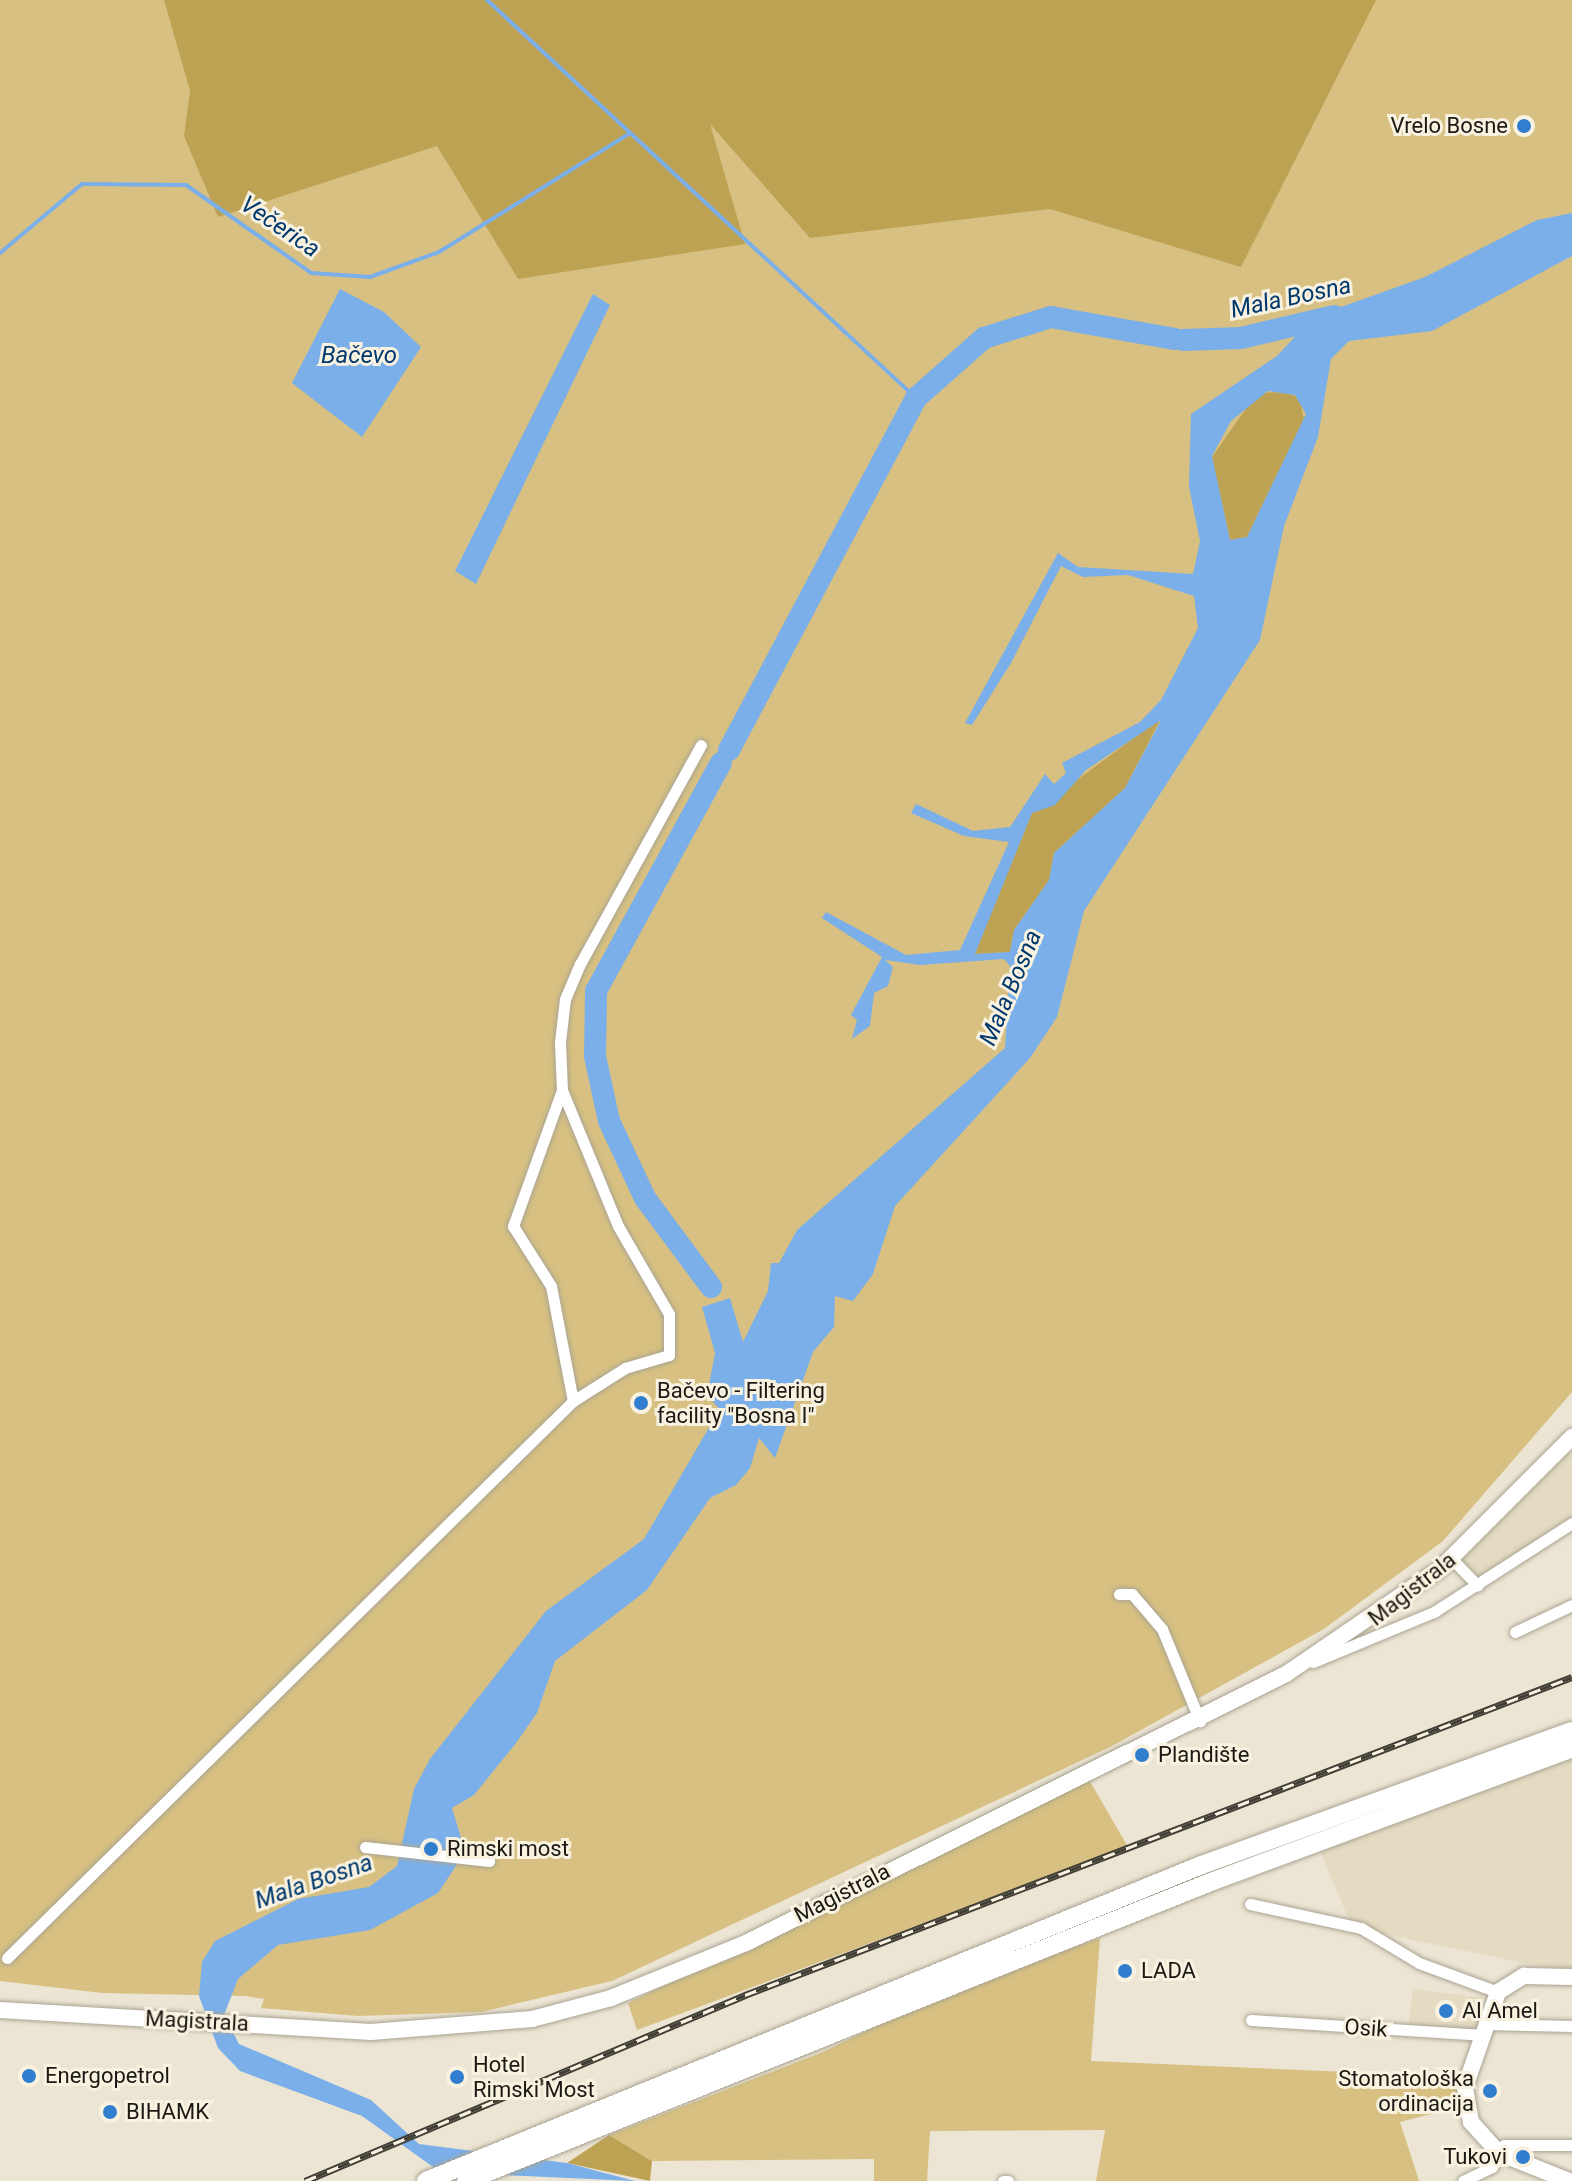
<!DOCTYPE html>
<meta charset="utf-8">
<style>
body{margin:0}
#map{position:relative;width:1572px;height:2181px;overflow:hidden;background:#ece5d4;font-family:Roboto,sans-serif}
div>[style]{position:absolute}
.built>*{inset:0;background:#e4dbc2;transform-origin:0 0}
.green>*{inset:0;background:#d7c081}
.forest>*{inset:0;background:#bea254}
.water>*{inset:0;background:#7aafea}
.stream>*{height:4px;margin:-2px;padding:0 2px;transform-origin:2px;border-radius:2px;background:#7aafea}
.river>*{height:22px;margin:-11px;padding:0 11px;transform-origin:11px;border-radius:11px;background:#7aafea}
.roads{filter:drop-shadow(0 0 2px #aaa493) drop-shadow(0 0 2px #aaa493)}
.minor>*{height:11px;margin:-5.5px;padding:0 5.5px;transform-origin:5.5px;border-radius:5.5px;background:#fff}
.secondary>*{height:16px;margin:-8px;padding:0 8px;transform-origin:8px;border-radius:8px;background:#fff}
.trunk>*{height:18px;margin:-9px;padding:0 9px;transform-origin:9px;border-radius:9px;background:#fff}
.rail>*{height:7px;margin-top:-3.5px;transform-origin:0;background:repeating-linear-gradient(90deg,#f9f2e1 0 12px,#413e36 0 24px);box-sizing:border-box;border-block:2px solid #413e36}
.dots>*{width:22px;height:22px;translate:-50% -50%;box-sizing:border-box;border:4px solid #f9f2e1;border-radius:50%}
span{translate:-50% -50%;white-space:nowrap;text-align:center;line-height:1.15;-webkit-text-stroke:6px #f9f2e1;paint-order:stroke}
.poi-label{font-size:22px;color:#1b1913}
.right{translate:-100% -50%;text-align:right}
.left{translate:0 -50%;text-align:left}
.street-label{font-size:22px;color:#1b1913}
.water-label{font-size:24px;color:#00396e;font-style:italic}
</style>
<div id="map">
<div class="built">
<div style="clip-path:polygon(1572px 1435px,1572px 1519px,1477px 1580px,1448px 1553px)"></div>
<div style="clip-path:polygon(1572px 1758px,1572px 1973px,1352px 1927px,1319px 1848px)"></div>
<div style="left:1413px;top:1989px;width:69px;height:36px;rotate:7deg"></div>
</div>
<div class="green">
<div style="clip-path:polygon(0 0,1572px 0,1572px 1392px,1443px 1541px,1324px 1629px,1112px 1746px,612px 1981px,481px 2012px,358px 2016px,261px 2008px,264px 1999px,245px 1996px,102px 1993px,0 1981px)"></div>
<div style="clip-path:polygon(1088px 1778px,1128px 1847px,637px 2030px,628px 2003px)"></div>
<div style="clip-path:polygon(1100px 1938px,1091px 2061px,1466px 2077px,1458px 2107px,1400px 2122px,1419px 2181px,1096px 2181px,1105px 2130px,930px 2131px,927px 2181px,874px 2181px,874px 2159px,652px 2161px,609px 2135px,823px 2052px,932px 1999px)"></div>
</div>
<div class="forest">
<div style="clip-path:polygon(164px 0,1376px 0,1241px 267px,1050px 209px,810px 238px,710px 124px,745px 244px,518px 279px,437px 146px,218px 217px,184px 136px,190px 91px)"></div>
<div style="clip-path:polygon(1284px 392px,1300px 398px,1304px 421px,1247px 537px,1230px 540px,1212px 457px,1257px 393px)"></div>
<div style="clip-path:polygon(1161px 718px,1125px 788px,1054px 853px,1049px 880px,1014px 930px,1010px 952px,974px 954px,1032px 813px)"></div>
<div style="clip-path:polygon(609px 2135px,652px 2161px,650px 2181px,567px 2163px)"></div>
</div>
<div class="water">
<div style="clip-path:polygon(evenodd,1572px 213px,1572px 256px,1432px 331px,1349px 341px,1331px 359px,1318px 437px,1284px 526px,1260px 640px,1084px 911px,1057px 1017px,1030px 1058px,895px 1206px,873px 1274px,853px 1301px,835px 1296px,834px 1327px,813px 1352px,775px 1458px,759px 1438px,750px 1468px,736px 1485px,710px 1498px,647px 1590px,555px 1661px,537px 1713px,516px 1743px,474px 1795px,452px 1808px,462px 1841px,458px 1863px,438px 1893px,370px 1930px,278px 1945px,238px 1979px,224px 2015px,239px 2044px,371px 2100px,419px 2144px,567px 2163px,635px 2181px,440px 2172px,362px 2116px,240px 2071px,218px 2048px,199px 1996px,202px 1962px,215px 1941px,298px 1899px,369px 1887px,397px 1866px,414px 1789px,430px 1759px,546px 1611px,644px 1539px,714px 1419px,718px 1407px,707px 1396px,715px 1353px,702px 1307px,730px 1298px,743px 1342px,768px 1291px,771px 1263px,779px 1263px,797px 1230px,1005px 1048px,1010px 966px,1004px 959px,920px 965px,885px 960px,893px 967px,888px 986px,874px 993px,870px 1026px,852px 1039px,857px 1020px,851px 1015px,882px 957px,822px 918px,826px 912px,906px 955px,960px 950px,1009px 842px,964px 836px,911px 813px,916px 804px,973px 831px,1010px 827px,1045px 774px,1054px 784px,1066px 773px,1062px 763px,1140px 722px,1161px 700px,1198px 628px,1194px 596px,1128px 575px,1083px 577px,1061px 566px,1011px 663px,972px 725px,965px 723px,1058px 553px,1078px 567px,1193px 574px,1200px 541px,1189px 487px,1191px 414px,1277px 356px,1313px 317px,1425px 277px,1537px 220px,1572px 213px,1268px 391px,1295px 395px,1306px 414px,1247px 537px,1230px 540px,1212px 456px,1231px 421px,1268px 391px,1572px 213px,1161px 720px,1125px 788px,1054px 853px,1049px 880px,1014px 930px,1010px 952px,975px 954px,1032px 813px,1055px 805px,1086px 770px,1161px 720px)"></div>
<div style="clip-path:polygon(340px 289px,384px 312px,421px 347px,362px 437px,292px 383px)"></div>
<div style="clip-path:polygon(593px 294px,610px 305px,476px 584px,455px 571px)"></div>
</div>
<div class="stream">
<div style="left:487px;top:0;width:585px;rotate:42.85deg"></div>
<div style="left:0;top:253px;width:107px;rotate:-40.1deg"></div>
<div style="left:82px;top:184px;width:104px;rotate:0.6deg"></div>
<div style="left:186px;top:185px;width:153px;rotate:35.1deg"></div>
<div style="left:311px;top:273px;width:59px;rotate:3.9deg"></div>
<div style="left:370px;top:277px;width:73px;rotate:-19.9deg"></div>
<div style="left:439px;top:252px;width:225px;rotate:-31.9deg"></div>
</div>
<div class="river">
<div style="left:1183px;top:340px;width:58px;rotate:-2deg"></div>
<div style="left:1241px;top:338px;width:96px;rotate:-13.3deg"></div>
<div style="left:729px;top:750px;width:399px;rotate:-62deg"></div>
<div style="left:916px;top:398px;width:91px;rotate:-41.4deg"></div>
<div style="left:984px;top:338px;width:70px;rotate:-17.4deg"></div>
<div style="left:1051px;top:317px;width:125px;rotate:10.1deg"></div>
<div style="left:711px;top:1287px;width:111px;rotate:-126.6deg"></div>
<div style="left:645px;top:1198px;width:85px;rotate:-115.1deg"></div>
<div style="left:609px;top:1121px;width:66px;rotate:-102.2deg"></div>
<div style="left:595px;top:1056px;width:65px;rotate:-89.1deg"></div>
<div style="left:596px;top:991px;width:260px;rotate:-61.3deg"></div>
</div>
<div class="roads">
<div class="minor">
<div style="left:562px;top:1090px;width:145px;rotate:109.8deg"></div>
<div style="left:513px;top:1226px;width:71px;rotate:57.7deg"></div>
<div style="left:551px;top:1286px;width:117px;rotate:79.2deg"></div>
<div style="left:1452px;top:1559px;width:37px;rotate:46deg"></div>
<div style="left:1119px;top:1594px;width:13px"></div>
<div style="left:1132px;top:1594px;width:46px;rotate:49.4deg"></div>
<div style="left:1162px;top:1629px;width:100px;rotate:67.6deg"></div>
<div style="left:1515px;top:1632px;width:63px;rotate:-25.3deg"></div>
<div style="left:1313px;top:1662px;width:131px;rotate:-22.5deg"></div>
<div style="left:1434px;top:1612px;width:164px;rotate:-32.8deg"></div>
<div style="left:365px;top:1847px;width:125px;rotate:6.4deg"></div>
<div style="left:1250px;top:1904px;width:114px;rotate:12.2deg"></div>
<div style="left:1361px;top:1928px;width:68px;rotate:31.1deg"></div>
<div style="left:1419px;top:1963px;width:84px;rotate:20.2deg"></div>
<div style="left:7px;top:1958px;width:794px;rotate:-44.54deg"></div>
<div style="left:573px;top:1401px;width:62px;rotate:-32.4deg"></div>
<div style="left:625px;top:1368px;width:46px;rotate:-16.5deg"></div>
<div style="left:669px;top:1355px;width:41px;rotate:-90deg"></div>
<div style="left:669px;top:1314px;width:102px;rotate:-120.1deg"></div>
<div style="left:618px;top:1226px;width:147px;rotate:-112.4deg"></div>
<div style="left:562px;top:1090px;width:48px;rotate:-92.4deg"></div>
<div style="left:560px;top:1042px;width:43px;rotate:-83.4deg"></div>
<div style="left:565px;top:999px;width:38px;rotate:-67deg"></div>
<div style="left:580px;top:964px;width:250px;rotate:-61.1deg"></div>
<div style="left:1251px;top:2020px;width:230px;rotate:3.7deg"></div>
<div style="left:1484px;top:2024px;width:88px;rotate:1.3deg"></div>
<div style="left:1003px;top:2181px;width:5px"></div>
<div style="left:1463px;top:2181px;width:32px;rotate:-26deg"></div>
<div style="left:1492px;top:2167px;width:25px;rotate:-61deg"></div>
<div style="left:1504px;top:2145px;width:68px"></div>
</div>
<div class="secondary">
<div style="left:0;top:2010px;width:372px;rotate:3.4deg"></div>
<div style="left:371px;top:2032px;width:162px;rotate:-4.6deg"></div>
<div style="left:532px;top:2019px;width:82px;rotate:-14.9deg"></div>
<div style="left:611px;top:1998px;width:146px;rotate:-22.2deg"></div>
<div style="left:746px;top:1943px;width:603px;rotate:-26.48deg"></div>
<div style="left:1286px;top:1674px;width:186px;rotate:-34.3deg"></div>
<div style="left:1440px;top:1569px;width:187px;rotate:-45deg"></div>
<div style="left:1569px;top:2181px;width:75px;rotate:-158.2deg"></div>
<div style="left:1499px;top:2153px;width:42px;rotate:-132.1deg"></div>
<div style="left:1471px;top:2122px;width:36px;rotate:-100deg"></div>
<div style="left:1465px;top:2087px;width:101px;rotate:-70.8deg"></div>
<div style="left:1498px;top:1992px;width:31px;rotate:-32deg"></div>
<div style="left:1524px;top:1976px;width:48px;rotate:1.2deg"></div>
</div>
<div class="trunk">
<div style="left:426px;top:2181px;width:835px;rotate:-22.17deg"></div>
<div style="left:1199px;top:1866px;width:397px;rotate:-19.9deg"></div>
<div style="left:466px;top:2181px;width:800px;rotate:-21.88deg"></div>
<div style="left:1208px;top:1883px;width:388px;rotate:-20.3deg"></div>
</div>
</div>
<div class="rail">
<div style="left:305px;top:2181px;width:478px;rotate:-22.9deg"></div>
<div style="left:745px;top:1995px;width:886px;rotate:-21.03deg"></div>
</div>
<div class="dots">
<div style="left:1524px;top:126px;background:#317ece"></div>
<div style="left:641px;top:1403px;background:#317ece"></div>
<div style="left:1142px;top:1755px;background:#317ece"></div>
<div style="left:431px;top:1849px;background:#317ece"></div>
<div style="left:1125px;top:1971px;background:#317ece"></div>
<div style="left:1446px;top:2011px;background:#317ece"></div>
<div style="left:29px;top:2076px;background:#317ece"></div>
<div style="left:457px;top:2077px;background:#317ece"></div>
<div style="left:1490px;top:2091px;background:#317ece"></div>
<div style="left:110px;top:2112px;background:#317ece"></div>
<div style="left:1523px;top:2157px;background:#317ece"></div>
</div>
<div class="poi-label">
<span class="right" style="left:1508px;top:126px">Vrelo Bosne</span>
<span class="left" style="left:657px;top:1403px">Bačevo - Filtering<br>facility "Bosna I"</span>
<span class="left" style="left:1158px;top:1755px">Plandište</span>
<span class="left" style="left:447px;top:1849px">Rimski most</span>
<span class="left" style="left:1141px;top:1971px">LADA</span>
<span class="left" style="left:1462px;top:2011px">Al Amel</span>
<span class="left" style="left:473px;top:2077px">Hotel<br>Rimski Most</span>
<span class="left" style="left:45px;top:2076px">Energopetrol</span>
<span class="right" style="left:1474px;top:2091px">Stomatološka<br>ordinacija</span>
<span class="left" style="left:126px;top:2112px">BIHAMK</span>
<span class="right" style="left:1507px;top:2157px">Tukovi</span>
</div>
<div class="street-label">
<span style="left:1412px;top:1589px;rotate:-38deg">Magistrala</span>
<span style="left:842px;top:1893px;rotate:-27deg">Magistrala</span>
<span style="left:197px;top:2021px;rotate:3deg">Magistrala</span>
<span style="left:1366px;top:2028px;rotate:4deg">Osik</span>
</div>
<div class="water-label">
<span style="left:280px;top:227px;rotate:34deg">Večerica</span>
<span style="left:1291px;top:298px;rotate:-12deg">Mala Bosna</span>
<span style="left:359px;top:356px">Bačevo</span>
<span style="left:1011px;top:988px;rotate:-67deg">Mala Bosna</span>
<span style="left:314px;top:1882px;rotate:-19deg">Mala Bosna</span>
</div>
</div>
